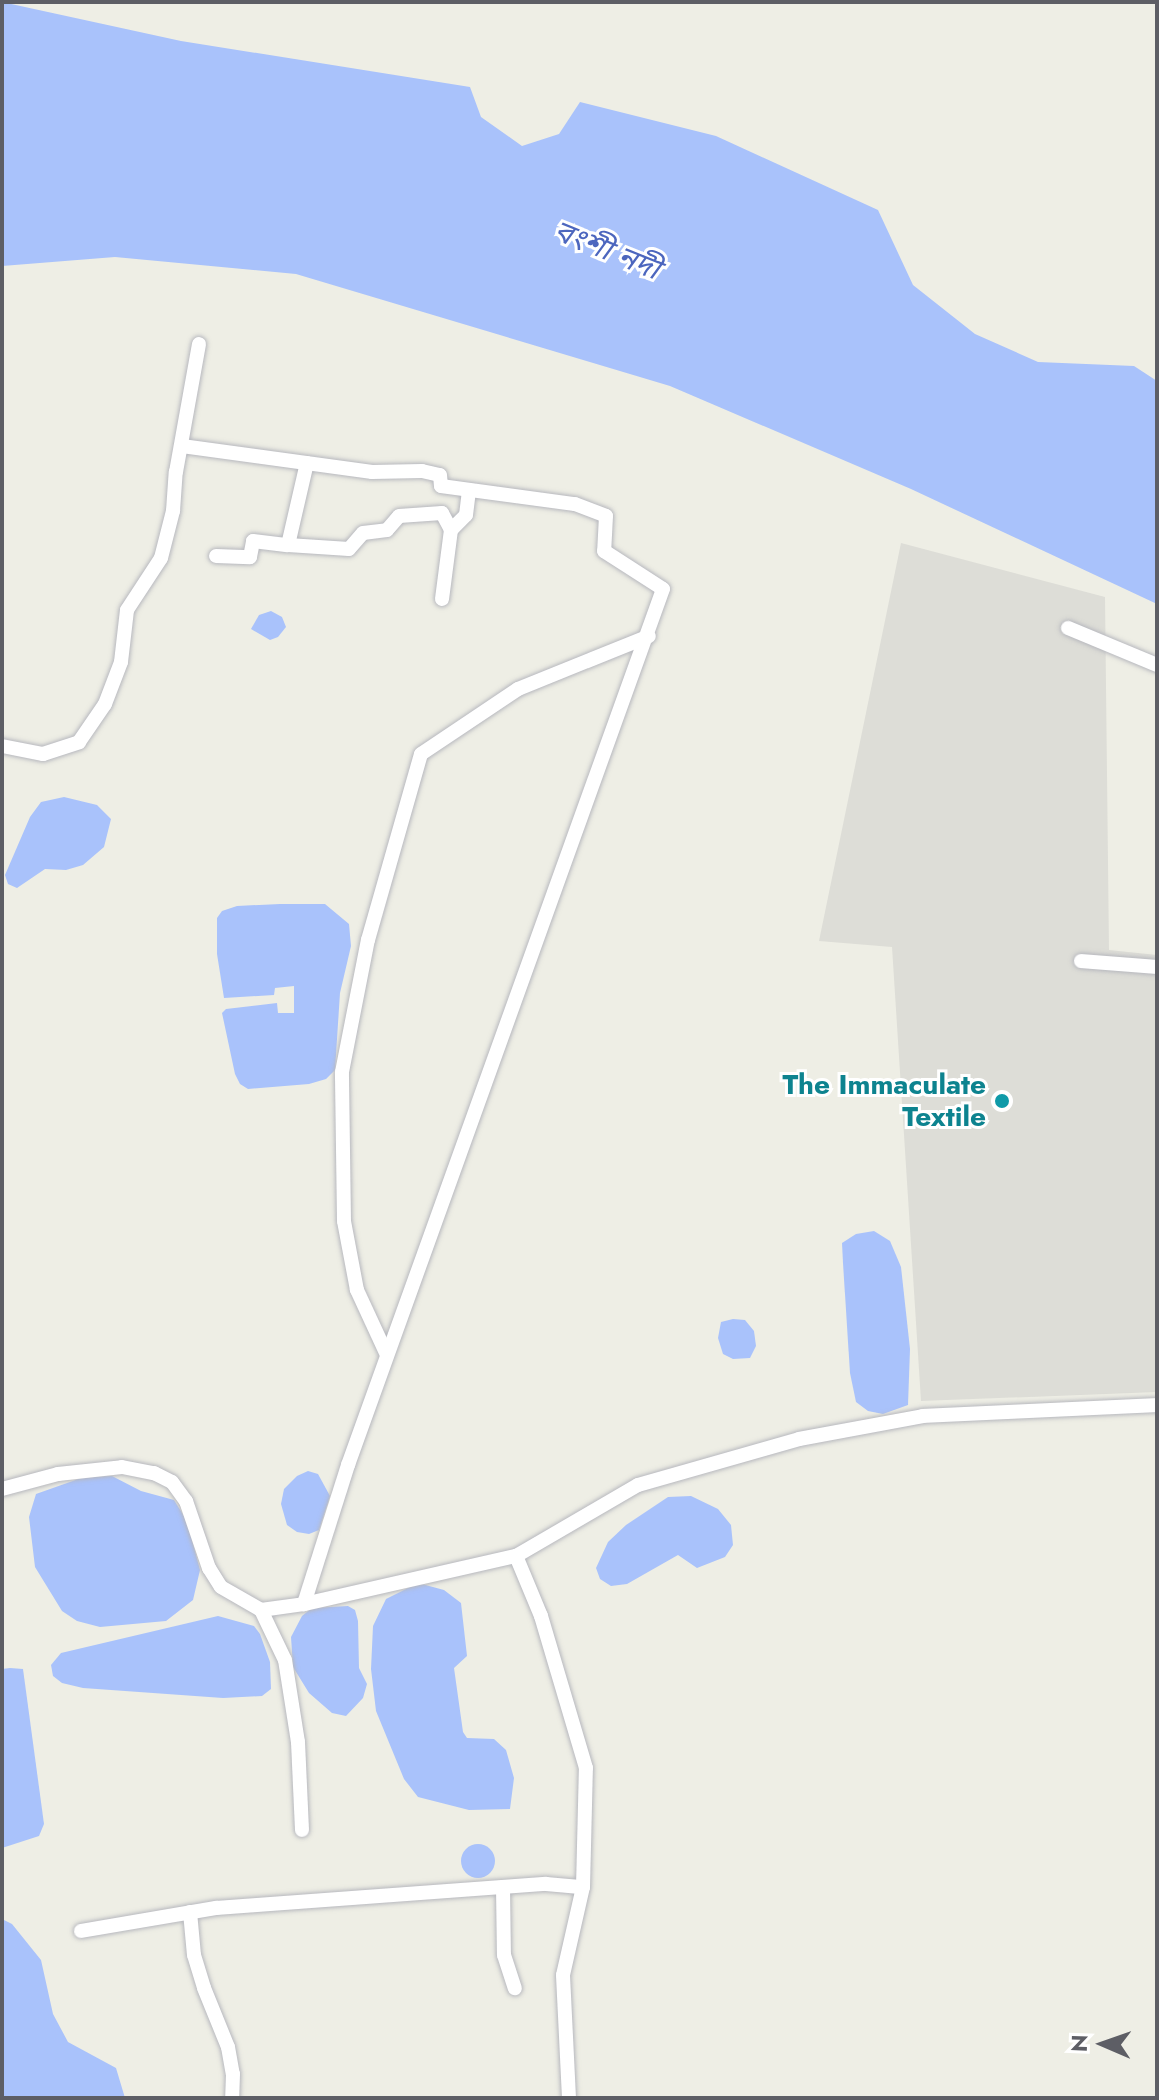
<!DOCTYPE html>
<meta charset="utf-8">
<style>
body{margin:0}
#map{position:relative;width:1159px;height:2100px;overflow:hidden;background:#eeeee5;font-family:Jost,"Noto Sans Bengali",sans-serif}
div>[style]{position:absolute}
.industrial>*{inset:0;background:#ddddd7}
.water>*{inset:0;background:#a9c2fb}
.round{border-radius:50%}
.roads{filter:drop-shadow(0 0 2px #b7b8be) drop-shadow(0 0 2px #b7b8be)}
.street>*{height:14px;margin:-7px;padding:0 7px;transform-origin:7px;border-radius:7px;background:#fff}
.dots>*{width:22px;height:22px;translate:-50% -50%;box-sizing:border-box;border:4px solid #fff;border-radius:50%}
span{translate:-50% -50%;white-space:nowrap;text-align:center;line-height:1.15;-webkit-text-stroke:6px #fff;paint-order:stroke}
.culture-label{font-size:28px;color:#0d838f;font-weight:700}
.right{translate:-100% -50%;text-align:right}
.water-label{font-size:30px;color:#4c66be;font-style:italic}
.frame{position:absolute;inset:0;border:4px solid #5d5e65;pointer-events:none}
.north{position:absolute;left:1063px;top:2004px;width:80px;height:80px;-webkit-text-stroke:6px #fff;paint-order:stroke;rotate:272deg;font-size:22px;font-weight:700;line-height:32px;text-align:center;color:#5d5e65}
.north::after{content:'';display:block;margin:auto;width:28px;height:36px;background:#5d5e65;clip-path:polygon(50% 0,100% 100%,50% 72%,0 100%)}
</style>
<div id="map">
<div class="industrial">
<div style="clip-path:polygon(901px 543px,1105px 597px,1109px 950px,1157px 955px,1157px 1392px,921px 1401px,892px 947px,819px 941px)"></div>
</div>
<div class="water">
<div style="clip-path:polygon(2px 2px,181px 41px,470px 87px,481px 117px,522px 146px,559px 134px,580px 102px,716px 136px,878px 210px,913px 285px,975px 334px,1038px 362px,1134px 366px,1157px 381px,1157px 604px,911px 489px,670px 386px,296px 274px,115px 257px,2px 266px)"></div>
<div style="clip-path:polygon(271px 611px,282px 617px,286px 627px,278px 637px,270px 640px,251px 629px,259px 615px)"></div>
<div style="clip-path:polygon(64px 797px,97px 805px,111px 819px,104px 847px,83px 865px,66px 870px,45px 869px,17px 888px,8px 884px,5px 875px,30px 817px,41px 802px)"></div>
<div style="clip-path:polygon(280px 904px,325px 904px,349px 924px,351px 946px,340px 993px,335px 1070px,326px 1079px,309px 1084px,248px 1089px,240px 1084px,235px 1074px,222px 1013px,226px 1009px,277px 1003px,278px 1013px,294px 1013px,294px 986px,275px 988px,274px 995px,224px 998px,217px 954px,217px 918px,222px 911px,237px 906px)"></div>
<div style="clip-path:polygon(874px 1231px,890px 1241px,901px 1267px,910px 1349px,908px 1405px,883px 1414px,868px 1411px,856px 1402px,850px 1373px,843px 1263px,842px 1243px,856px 1234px)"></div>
<div style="clip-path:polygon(733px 1319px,745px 1320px,754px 1331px,756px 1346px,750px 1358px,733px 1359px,723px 1354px,718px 1338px,721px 1322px)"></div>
<div style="clip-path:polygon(308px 1471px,318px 1474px,330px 1496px,319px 1530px,309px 1534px,297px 1532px,287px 1525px,281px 1504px,284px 1489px,297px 1476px)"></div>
<div style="clip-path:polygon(112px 1476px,141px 1491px,174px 1500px,187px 1521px,200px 1570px,193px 1600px,166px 1621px,100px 1627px,77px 1621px,62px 1611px,35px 1567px,29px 1517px,36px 1494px,84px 1477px)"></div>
<div style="clip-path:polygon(691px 1496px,718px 1509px,731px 1525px,733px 1545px,725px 1557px,697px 1568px,678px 1555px,627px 1584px,611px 1586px,600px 1579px,596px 1568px,608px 1542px,626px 1525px,668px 1497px)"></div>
<div style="clip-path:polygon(418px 1583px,444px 1590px,461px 1603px,467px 1656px,454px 1668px,463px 1732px,467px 1738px,494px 1739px,506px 1750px,514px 1778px,510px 1809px,469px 1810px,418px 1797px,404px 1779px,376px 1711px,371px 1669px,373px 1626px,386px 1599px)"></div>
<div style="clip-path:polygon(348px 1606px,355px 1610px,358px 1621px,359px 1668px,367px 1684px,363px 1698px,346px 1716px,332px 1713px,309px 1693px,293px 1667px,291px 1637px,302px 1616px,312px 1608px)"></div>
<div style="clip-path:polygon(218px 1616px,254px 1626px,260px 1634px,270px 1662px,271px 1689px,262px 1696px,223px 1698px,83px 1688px,62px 1683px,53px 1676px,51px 1665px,61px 1653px)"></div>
<div style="clip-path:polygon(10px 1668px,23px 1669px,44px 1824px,39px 1836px,2px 1848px,2px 1669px)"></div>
<div class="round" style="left:461px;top:1844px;width:34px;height:34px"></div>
<div style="clip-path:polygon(2px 1919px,12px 1924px,41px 1960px,53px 2014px,68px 2042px,116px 2068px,125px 2098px,2px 2098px)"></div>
</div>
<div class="roads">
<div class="street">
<div style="left:182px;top:446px;width:192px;rotate:7.8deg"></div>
<div style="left:372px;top:472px;width:50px;rotate:-1.1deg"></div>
<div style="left:422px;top:471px;width:18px;rotate:13deg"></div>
<div style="left:440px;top:475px;width:11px;rotate:85deg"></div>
<div style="left:441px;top:486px;width:135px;rotate:7.7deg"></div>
<div style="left:575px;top:504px;width:33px;rotate:21deg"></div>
<div style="left:606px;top:516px;width:35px;rotate:93deg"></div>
<div style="left:604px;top:551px;width:70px;rotate:32.8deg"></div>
<div style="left:663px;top:589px;width:931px;rotate:109.78deg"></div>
<div style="left:348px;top:1465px;width:146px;rotate:107.6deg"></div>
<div style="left:304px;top:1604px;width:217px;rotate:-12.8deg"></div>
<div style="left:288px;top:545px;width:61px;rotate:3.8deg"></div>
<div style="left:349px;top:549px;width:21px;rotate:-49deg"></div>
<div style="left:363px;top:533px;width:24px;rotate:-7deg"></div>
<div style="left:387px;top:530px;width:18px;rotate:-49deg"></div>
<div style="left:399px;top:516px;width:43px;rotate:-4deg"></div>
<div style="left:442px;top:513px;width:19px;rotate:62deg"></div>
<div style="left:451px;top:530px;width:21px;rotate:-45deg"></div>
<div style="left:466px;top:515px;width:25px;rotate:-83deg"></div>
<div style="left:216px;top:556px;width:34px;rotate:2deg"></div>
<div style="left:250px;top:557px;width:16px;rotate:-79deg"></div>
<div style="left:253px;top:541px;width:35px;rotate:7deg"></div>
<div style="left:288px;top:545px;width:84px;rotate:-77deg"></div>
<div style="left:442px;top:599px;width:70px;rotate:-82.6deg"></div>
<div style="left:1068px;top:628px;width:96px;rotate:22.6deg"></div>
<div style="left:2px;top:746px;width:42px;rotate:11deg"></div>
<div style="left:43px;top:754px;width:38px;rotate:-18deg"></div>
<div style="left:79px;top:742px;width:46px;rotate:-55.6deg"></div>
<div style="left:105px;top:704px;width:45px;rotate:-69.1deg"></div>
<div style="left:121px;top:662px;width:52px;rotate:-83.4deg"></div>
<div style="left:127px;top:610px;width:62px;rotate:-56.8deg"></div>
<div style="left:161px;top:558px;width:49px;rotate:-75.7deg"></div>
<div style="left:173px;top:511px;width:39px;rotate:-86deg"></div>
<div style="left:176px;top:472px;width:130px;rotate:-79.8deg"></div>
<div style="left:1081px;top:961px;width:76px;rotate:4.5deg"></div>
<div style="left:387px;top:1355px;width:72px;rotate:-114.8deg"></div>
<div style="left:357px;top:1290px;width:70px;rotate:-100.7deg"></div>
<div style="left:344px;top:1221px;width:149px;rotate:-90.8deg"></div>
<div style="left:342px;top:1072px;width:135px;rotate:-78.9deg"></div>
<div style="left:368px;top:940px;width:193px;rotate:-74.1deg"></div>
<div style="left:421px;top:754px;width:117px;rotate:-33.8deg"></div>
<div style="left:518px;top:689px;width:141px;rotate:-22deg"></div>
<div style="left:2px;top:1489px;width:58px;rotate:-15deg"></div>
<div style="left:58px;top:1474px;width:64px;rotate:-6.2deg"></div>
<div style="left:122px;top:1467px;width:33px;rotate:11deg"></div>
<div style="left:154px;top:1473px;width:20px;rotate:27deg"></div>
<div style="left:172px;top:1482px;width:24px;rotate:54deg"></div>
<div style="left:186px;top:1501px;width:71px;rotate:71.1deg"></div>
<div style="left:209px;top:1568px;width:22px;rotate:58deg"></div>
<div style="left:221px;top:1587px;width:46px;rotate:29.9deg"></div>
<div style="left:261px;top:1610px;width:55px;rotate:64.4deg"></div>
<div style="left:285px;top:1660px;width:83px;rotate:81deg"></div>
<div style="left:298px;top:1742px;width:88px;rotate:87.4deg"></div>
<div style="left:261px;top:1610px;width:43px;rotate:-7.9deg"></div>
<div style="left:503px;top:1887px;width:68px;rotate:89.2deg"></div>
<div style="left:504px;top:1955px;width:35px;rotate:72deg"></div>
<div style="left:190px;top:1912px;width:43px;rotate:84.7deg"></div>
<div style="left:194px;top:1955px;width:34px;rotate:73deg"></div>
<div style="left:204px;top:1988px;width:64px;rotate:67.9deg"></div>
<div style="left:228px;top:2047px;width:27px;rotate:80deg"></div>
<div style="left:233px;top:2074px;width:24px;rotate:92deg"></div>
<div style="left:81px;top:1931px;width:137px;rotate:-9.7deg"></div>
<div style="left:216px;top:1908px;width:331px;rotate:-4.2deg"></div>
<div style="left:546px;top:1884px;width:37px;rotate:5deg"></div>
<div style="left:569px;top:2098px;width:123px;rotate:-92.8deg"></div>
<div style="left:563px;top:1975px;width:90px;rotate:-77.2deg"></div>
<div style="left:583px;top:1887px;width:119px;rotate:-88.6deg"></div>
<div style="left:586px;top:1768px;width:159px;rotate:-106.5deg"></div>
<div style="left:541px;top:1616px;width:65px;rotate:-112.6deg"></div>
<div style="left:516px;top:1556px;width:141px;rotate:-30.2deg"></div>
<div style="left:638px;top:1485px;width:167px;rotate:-15.9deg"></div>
<div style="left:799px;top:1439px;width:126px;rotate:-10.5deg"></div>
<div style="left:923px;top:1416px;width:234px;rotate:-2.7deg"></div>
</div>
</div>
<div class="dots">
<div style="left:1002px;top:1101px;background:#0f9aa8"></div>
</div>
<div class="culture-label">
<span class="right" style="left:986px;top:1101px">The Immaculate<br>Textile</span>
</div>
<div class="water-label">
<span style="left:607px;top:250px;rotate:22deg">বংশী নদী</span>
</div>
<div class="frame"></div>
<div class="north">N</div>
</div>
